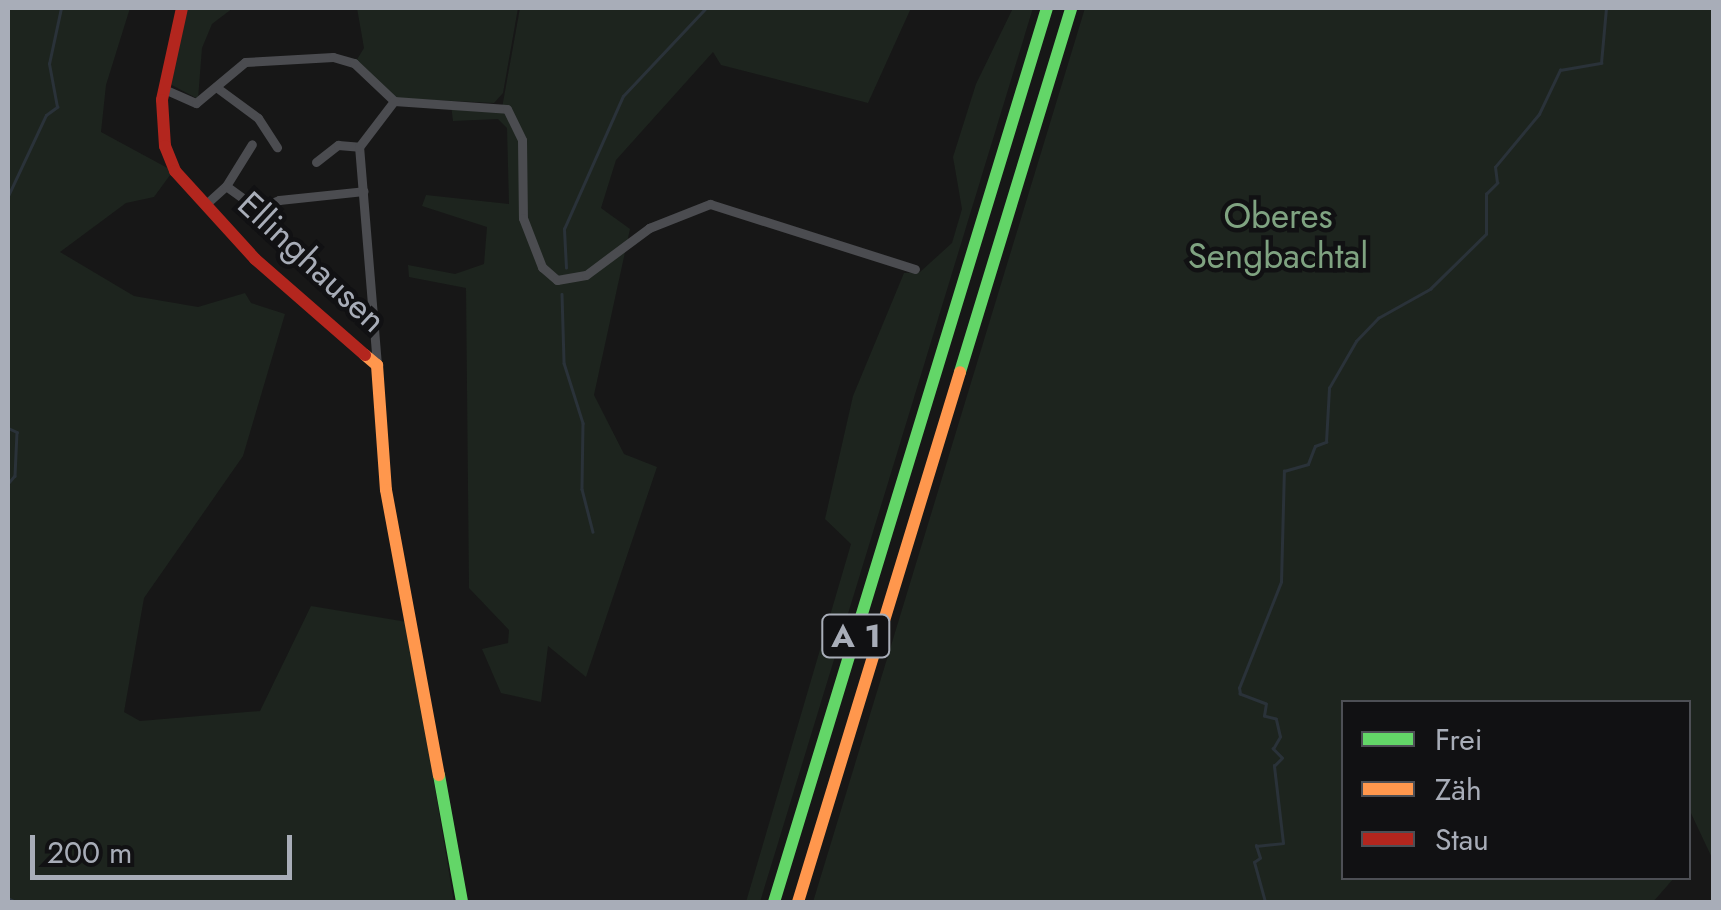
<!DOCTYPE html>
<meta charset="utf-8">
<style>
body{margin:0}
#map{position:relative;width:1721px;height:910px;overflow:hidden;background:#171717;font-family:Jost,sans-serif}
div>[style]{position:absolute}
.green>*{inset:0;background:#1d241e}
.stream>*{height:2.5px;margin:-1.25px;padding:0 1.25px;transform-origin:1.25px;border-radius:1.25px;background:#2a3239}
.street>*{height:9px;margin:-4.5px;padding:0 4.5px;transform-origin:4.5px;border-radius:4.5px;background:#4b4c50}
.fast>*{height:12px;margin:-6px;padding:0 6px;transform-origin:6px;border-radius:6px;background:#63d668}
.slow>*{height:12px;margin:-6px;padding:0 6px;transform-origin:6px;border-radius:6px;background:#ff974d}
.jam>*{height:12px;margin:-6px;padding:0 6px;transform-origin:6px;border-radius:6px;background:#b3261e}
span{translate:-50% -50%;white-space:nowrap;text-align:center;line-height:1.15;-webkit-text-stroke:9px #111113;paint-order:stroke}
.shield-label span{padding:2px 8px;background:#111113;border:2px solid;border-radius:8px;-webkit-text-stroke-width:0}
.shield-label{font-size:32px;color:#a8adb8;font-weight:700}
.park-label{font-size:35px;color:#7fa381}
.street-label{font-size:35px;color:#a8adb8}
.frame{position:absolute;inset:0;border:10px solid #a8adb8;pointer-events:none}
.legend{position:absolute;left:1341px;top:700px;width:350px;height:180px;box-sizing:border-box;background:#111113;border:2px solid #4d4f55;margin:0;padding:12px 18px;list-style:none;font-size:30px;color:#a8adb8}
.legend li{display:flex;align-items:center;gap:20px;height:50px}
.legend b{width:50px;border:2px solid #4d4f55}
.scale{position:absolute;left:30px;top:835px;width:262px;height:45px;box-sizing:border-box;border:5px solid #a8adb8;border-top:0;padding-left:12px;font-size:30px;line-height:35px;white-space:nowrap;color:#a8adb8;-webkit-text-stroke:8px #111113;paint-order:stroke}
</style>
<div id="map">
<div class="green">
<div style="clip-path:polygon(8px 8px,130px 8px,106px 85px,101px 132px,173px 171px,154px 197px,126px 203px,60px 252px,134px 296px,198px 307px,245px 293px,251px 303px,285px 314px,243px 456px,144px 598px,124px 712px,140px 721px,260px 711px,311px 606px,407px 622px,454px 902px,8px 902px)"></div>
<div style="clip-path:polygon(184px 8px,233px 8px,212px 24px,202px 48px,198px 99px,168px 83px)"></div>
<div style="clip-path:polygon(357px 8px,518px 8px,503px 93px,494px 103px,395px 98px,356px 61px,364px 48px)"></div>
<div style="clip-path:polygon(520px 8px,911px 8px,868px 103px,721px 65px,713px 52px,616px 160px,601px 208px,630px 229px,594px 395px,624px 454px,657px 467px,586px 677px,548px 646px,541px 702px,501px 693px,482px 649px,508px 643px,509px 630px,469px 588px,466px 288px,409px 277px,408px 265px,455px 274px,484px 264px,487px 227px,422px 206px,426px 195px,509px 204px,507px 128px,498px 119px,453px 121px,451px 105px,502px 108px)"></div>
<div style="clip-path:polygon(1013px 8px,1033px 8px,760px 902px,746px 902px,851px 544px,825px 519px,853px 396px,904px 273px,920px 272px,952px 243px,962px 209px,953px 157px,976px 84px)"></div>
<div style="clip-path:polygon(1085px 8px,1713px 8px,1713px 860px,1689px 809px,1688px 702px,1344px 702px,1344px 878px,1674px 878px,1653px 902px,813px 902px)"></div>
</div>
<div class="stream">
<div style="left:8px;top:196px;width:89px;rotate:-64.9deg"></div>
<div style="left:46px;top:115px;width:14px;rotate:-36deg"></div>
<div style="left:57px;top:107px;width:44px;rotate:-100.5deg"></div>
<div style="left:49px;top:64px;width:57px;rotate:-77.9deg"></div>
<div style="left:566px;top:268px;width:39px;rotate:-93deg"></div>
<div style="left:564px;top:229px;width:145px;rotate:-66.1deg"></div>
<div style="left:623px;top:96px;width:121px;rotate:-46.7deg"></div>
<div style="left:8px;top:271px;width:21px;rotate:90deg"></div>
<div style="left:562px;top:294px;width:69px;rotate:88.3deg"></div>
<div style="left:564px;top:363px;width:63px;rotate:72.4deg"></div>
<div style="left:583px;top:423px;width:66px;rotate:90.9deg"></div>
<div style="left:582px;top:489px;width:44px;rotate:75.7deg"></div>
<div style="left:8px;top:428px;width:10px;rotate:24deg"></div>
<div style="left:17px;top:432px;width:44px;rotate:92.6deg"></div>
<div style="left:15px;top:476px;width:11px;rotate:131deg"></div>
<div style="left:8px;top:898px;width:9px;rotate:27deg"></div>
<div style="left:1265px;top:902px;width:41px;rotate:-105.4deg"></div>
<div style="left:1254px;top:862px;width:7px;rotate:-34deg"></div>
<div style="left:1260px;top:858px;width:13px;rotate:-108deg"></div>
<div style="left:1256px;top:846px;width:27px;rotate:-6deg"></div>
<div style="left:1283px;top:843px;width:78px;rotate:-96.7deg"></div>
<div style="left:1274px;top:766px;width:11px;rotate:-45deg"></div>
<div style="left:1282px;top:758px;width:13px;rotate:-135deg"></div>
<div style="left:1273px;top:749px;width:14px;rotate:-60deg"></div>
<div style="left:1280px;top:737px;width:18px;rotate:-103deg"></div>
<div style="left:1276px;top:719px;width:12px;rotate:-166deg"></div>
<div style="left:1264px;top:716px;width:12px;rotate:-81deg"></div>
<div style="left:1266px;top:704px;width:28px;rotate:-159deg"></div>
<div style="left:1240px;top:694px;width:6px;rotate:-99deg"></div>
<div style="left:1239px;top:688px;width:114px;rotate:-68.4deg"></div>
<div style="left:1281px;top:582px;width:111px;rotate:-88.5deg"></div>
<div style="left:1284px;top:471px;width:25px;rotate:-16deg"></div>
<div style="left:1308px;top:464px;width:19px;rotate:-69deg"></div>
<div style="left:1315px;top:446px;width:12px;rotate:-20deg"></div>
<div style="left:1326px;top:442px;width:54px;rotate:-86.8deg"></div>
<div style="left:1329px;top:388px;width:54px;rotate:-60.1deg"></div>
<div style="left:1356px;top:341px;width:32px;rotate:-46deg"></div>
<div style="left:1378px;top:318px;width:60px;rotate:-29.1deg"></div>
<div style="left:1430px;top:289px;width:78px;rotate:-44.5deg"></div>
<div style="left:1486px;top:234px;width:40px;rotate:-90deg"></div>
<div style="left:1486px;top:194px;width:16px;rotate:-45deg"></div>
<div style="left:1497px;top:183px;width:16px;rotate:-97deg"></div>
<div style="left:1495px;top:167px;width:69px;rotate:-50.3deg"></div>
<div style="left:1539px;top:114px;width:49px;rotate:-64.5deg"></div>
<div style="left:1560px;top:70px;width:42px;rotate:-9.7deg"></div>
<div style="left:1601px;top:63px;width:55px;rotate:-84.8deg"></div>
</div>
<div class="street">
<div style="left:216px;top:87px;width:52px;rotate:36.4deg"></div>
<div style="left:258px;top:118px;width:35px;rotate:57deg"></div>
<div style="left:164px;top:89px;width:35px;rotate:24deg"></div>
<div style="left:196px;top:103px;width:64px;rotate:-39.9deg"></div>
<div style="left:245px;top:62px;width:88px;rotate:-3.3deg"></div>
<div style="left:333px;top:57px;width:22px;rotate:16deg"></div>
<div style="left:354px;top:63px;width:55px;rotate:43.5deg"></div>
<div style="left:394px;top:101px;width:113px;rotate:4deg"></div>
<div style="left:507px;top:109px;width:34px;rotate:64deg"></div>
<div style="left:522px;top:140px;width:78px;rotate:89.3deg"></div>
<div style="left:523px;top:218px;width:53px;rotate:68.8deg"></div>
<div style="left:542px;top:267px;width:20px;rotate:41deg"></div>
<div style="left:557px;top:280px;width:29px;rotate:-10deg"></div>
<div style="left:586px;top:275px;width:79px;rotate:-36.7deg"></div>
<div style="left:649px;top:228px;width:66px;rotate:-21.5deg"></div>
<div style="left:710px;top:204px;width:215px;rotate:17.6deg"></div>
<div style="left:316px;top:162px;width:28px;rotate:-38deg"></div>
<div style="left:338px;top:145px;width:21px;rotate:5deg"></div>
<div style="left:226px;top:186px;width:39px;rotate:36deg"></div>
<div style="left:258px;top:209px;width:23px;rotate:-23deg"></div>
<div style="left:279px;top:200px;width:85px;rotate:-6deg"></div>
<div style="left:206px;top:204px;width:27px;rotate:-42deg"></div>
<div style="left:226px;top:186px;width:49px;rotate:-58.2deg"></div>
<div style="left:377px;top:365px;width:219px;rotate:-94.7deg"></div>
<div style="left:359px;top:147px;width:58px;rotate:-52.7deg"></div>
</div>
<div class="fast">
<div style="left:960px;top:372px;width:381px;rotate:-73deg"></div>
<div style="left:439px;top:775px;width:129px;rotate:79.7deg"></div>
<div style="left:774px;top:902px;width:935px;rotate:-73.02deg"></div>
</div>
<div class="slow">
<div style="left:365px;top:355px;width:16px;rotate:40deg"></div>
<div style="left:377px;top:365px;width:125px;rotate:85.9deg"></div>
<div style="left:386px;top:490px;width:290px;rotate:79.5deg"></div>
<div style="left:798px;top:902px;width:554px;rotate:-73deg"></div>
</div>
<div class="jam">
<div style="left:182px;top:8px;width:94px;rotate:102.3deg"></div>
<div style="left:162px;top:100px;width:46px;rotate:86.3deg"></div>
<div style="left:165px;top:146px;width:27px;rotate:68deg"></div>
<div style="left:175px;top:171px;width:119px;rotate:47.7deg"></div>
<div style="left:255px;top:259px;width:146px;rotate:41.1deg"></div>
</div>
<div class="shield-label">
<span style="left:856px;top:636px">A 1</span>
</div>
<div class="park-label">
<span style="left:1278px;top:236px">Oberes<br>Sengbachtal</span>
</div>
<div class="street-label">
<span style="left:312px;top:262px;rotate:43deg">Ellinghausen</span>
</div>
<div class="frame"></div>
<ul class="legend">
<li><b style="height:12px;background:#63d668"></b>Frei</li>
<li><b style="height:12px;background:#ff974d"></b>Zäh</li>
<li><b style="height:12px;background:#b3261e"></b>Stau</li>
</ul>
<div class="scale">200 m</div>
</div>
